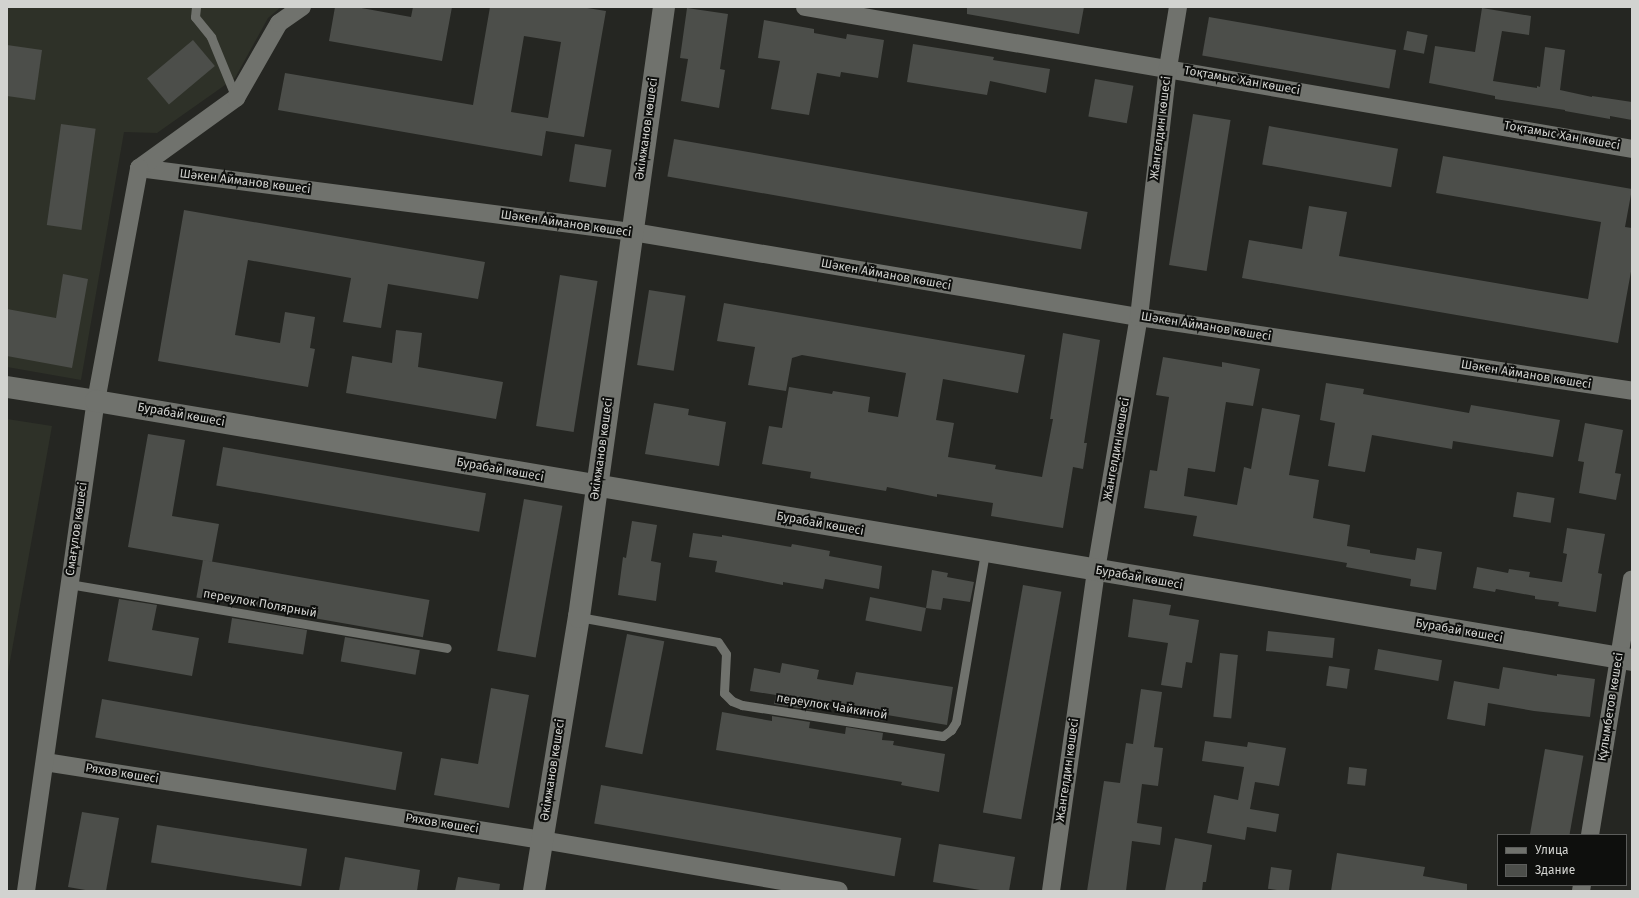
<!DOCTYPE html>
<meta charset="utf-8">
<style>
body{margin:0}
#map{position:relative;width:1639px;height:898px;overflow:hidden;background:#252622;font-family:"Fira Sans",sans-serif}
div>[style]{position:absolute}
.built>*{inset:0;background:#2e3128}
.building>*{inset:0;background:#4c4e4a;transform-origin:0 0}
.service>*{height:9px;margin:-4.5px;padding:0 4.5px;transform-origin:4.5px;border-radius:4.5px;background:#70726d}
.minor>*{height:18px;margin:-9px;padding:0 9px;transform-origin:9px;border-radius:9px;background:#70726d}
.tertiary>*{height:22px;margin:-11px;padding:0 11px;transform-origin:11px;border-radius:11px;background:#70726d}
.secondary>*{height:22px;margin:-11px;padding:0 11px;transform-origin:11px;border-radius:11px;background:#70726d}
span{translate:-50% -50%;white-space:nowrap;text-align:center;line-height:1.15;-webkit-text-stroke:4px #0e0f0d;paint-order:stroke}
.street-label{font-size:12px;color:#d2d3d0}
.frame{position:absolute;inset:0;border:8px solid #d2d3d0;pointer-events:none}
.legend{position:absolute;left:1497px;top:834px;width:130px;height:52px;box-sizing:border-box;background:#0e0f0d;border:1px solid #5c5d5b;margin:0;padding:5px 7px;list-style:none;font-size:12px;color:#d2d3d0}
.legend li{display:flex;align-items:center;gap:8px;height:20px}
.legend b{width:20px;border:1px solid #5c5d5b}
</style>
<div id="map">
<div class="built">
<div style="clip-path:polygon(7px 7px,281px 7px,268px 18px,235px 78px,157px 133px,124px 132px,81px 380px,7px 367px)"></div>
<div style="clip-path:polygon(7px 419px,52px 426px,7px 678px)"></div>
</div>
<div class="building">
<div style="clip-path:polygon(335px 7px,356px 7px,411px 17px,413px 7px,452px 7px,442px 61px,329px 41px)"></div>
<div style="clip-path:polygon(evenodd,490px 7px,581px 7px,606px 11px,584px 137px,546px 131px,542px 156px,278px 110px,285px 73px,473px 105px,490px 7px,524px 36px,561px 42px,548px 118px,511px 112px,524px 36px)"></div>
<div style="clip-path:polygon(967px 7px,1084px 7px,1079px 34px,967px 14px)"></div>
<div style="clip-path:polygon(687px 8px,728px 14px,720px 69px,725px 70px,719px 108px,681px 101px,688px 59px,680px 58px)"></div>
<div style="clip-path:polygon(1482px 8px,1531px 16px,1529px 35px,1502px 31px,1493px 81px,1537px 88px,1537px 86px,1540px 87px,1545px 47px,1565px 50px,1560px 90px,1592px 97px,1592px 96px,1632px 102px,1632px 120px,1610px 116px,1610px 119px,1565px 111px,1565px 110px,1495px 99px,1495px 96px,1429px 83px,1435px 46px,1475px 52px)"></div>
<div style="left:1209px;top:17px;width:190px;height:39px;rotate:10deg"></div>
<div style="clip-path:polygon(764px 20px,814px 29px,814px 33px,846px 39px,847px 34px,884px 40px,878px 78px,841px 72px,840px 77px,817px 73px,809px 115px,771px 109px,780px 61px,758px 58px)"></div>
<div style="left:1407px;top:31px;width:21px;height:19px;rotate:11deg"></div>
<div style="left:193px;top:40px;width:34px;height:60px;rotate:50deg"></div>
<div style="clip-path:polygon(913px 44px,994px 57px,993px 60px,1050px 69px,1046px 93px,990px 81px,987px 95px,907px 82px)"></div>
<div style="clip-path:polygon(7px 45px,42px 50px,35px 100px,7px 96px)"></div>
<div style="left:1095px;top:79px;width:39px;height:38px;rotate:10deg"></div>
<div style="left:1193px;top:114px;width:38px;height:153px;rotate:9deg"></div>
<div style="left:61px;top:124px;width:35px;height:102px;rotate:8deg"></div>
<div style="left:1269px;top:126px;width:131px;height:39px;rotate:10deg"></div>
<div style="left:674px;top:139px;width:420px;height:38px;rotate:10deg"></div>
<div style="left:575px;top:144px;width:37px;height:38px;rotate:9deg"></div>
<div style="clip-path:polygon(1443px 156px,1632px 189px,1625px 227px,1632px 228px,1632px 266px,1618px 343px,1242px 278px,1249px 240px,1302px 249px,1309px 206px,1347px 212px,1339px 256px,1588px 299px,1601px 222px,1436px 193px)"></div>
<div style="clip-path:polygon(184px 210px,485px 262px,478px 299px,388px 284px,381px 328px,343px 322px,351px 278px,248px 260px,235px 335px,280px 343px,285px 312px,315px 317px,310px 348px,315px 349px,308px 387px,158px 361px)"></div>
<div style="clip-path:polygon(63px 274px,88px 279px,72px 368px,7px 356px,7px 309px,56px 318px)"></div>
<div style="left:560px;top:275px;width:38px;height:153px;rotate:9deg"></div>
<div style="left:649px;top:290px;width:37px;height:76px;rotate:9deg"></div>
<div style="clip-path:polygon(724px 303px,1025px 355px,1018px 393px,943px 379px,936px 420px,954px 423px,948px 457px,996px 465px,995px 469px,1042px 477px,1053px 419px,1050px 419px,1063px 333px,1100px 340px,1084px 443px,1087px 443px,1083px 469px,1073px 467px,1063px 528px,991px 516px,993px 503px,937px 494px,937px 497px,887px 487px,886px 491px,810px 478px,811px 472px,762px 464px,769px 426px,782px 428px,789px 387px,832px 394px,833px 391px,870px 397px,868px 412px,898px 417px,906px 373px,802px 355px,792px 358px,786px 391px,748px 385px,755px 347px,717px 341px)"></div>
<div style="clip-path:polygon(396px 330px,422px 333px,418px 367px,503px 382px,496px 419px,346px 393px,352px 356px,392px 363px)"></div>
<div style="clip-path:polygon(1163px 357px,1222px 367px,1222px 362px,1260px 369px,1253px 406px,1226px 402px,1215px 472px,1188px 468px,1184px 496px,1237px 505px,1244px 467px,1251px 469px,1262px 408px,1300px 415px,1289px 475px,1319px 480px,1313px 518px,1350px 525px,1347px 546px,1370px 550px,1370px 553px,1415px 560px,1417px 548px,1442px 552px,1436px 590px,1410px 586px,1411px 579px,1346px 567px,1347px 563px,1193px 536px,1197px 516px,1144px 508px,1150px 470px,1157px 471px,1169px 397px,1156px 395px)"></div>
<div style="clip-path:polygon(1326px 383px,1364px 389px,1363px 394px,1469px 413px,1471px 405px,1560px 420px,1553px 457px,1453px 441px,1452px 449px,1372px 435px,1365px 472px,1328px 466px,1335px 423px,1320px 420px)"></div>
<div style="clip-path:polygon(654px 403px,689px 409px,688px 415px,726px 422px,719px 466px,645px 454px)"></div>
<div style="clip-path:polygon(1585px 423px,1623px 430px,1615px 473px,1621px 474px,1616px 500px,1579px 493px,1584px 462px,1578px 461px)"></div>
<div style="clip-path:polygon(148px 434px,185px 440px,172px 516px,219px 524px,212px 562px,128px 547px)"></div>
<div style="left:223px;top:447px;width:267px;height:39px;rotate:10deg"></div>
<div style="left:1517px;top:492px;width:38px;height:25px;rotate:9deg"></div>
<div style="left:524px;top:499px;width:39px;height:154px;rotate:10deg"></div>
<div style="clip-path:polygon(632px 521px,657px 525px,651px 561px,661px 563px,656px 601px,618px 595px,623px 557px,626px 558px)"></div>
<div style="clip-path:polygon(1567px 528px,1605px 534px,1598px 573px,1602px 574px,1596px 612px,1558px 606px,1559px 602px,1535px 599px,1535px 596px,1496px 589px,1495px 592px,1473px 588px,1477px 567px,1508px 573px,1509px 569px,1530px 572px,1529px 577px,1562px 582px,1567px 554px,1563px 553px)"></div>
<div style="clip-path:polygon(693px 533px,722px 537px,722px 535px,791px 547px,792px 544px,830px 551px,829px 556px,882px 566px,879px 589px,825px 579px,823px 589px,783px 582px,783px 585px,715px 572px,717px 561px,689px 557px)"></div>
<div style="left:203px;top:560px;width:230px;height:38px;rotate:10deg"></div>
<div style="clip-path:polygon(932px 570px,948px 573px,947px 577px,974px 582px,970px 602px,943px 598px,941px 610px,926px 608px)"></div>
<div style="left:1023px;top:585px;width:39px;height:231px;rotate:10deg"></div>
<div style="left:870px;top:597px;width:57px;height:24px;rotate:11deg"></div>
<div style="clip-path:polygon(119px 599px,157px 605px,152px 630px,199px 638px,192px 676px,108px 661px)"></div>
<div style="clip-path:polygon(1133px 599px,1171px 605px,1169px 615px,1199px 620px,1192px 663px,1186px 662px,1182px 688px,1161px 685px,1168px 643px,1128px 637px)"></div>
<div style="left:232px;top:618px;width:76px;height:25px;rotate:9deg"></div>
<div style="left:1268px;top:631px;width:67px;height:20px;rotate:6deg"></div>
<div style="left:627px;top:634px;width:38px;height:115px;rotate:11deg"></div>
<div style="left:345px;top:637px;width:76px;height:25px;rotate:10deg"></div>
<div style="left:1378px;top:649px;width:65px;height:21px;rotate:10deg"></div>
<div style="left:1220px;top:653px;width:18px;height:64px;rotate:6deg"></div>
<div style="clip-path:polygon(782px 663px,819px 670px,817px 679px,853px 685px,856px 672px,953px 687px,947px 725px,887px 715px,886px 721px,848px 715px,849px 707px,814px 701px,812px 710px,774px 704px,776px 695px,750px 691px,754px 668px,780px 673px)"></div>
<div style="left:1329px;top:666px;width:21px;height:20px;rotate:8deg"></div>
<div style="clip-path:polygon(1503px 667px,1557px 676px,1557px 674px,1595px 679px,1590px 717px,1534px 711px,1488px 703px,1485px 726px,1447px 719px,1454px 681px,1499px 689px)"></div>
<div style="clip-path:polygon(491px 688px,529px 695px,509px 808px,434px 795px,441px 758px,478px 764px)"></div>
<div style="clip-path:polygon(1141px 689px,1162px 692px,1154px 747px,1163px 748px,1158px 786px,1142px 784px,1137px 823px,1162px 827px,1160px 845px,1132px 841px,1126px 891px,1087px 891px,1104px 781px,1120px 783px,1126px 743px,1133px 744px)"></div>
<div style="left:102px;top:699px;width:305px;height:39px;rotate:10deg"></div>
<div style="clip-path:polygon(722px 712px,772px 721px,772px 716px,810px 722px,809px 728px,845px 734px,846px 727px,883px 733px,882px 740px,894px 741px,893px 745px,945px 754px,939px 792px,901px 785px,902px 782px,716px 750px)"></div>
<div style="clip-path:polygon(1205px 741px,1247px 747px,1248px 742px,1286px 748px,1279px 786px,1255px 782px,1250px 809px,1279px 814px,1276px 832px,1247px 827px,1245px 840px,1207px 833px,1214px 795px,1238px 800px,1244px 767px,1202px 761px)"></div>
<div style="left:1545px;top:749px;width:39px;height:87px;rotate:10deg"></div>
<div style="left:1349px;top:767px;width:18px;height:17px;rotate:6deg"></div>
<div style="left:601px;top:785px;width:305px;height:39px;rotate:10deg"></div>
<div style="clip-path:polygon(82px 812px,119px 818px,106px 891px,91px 891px,68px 887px)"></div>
<div style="left:157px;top:825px;width:152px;height:38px;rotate:9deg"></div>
<div style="clip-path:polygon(1175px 838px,1212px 845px,1206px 882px,1203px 882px,1202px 891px,1165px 891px)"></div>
<div style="clip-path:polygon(939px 844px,1015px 857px,1009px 891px,986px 891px,933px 882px)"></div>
<div style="clip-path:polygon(1337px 853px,1425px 867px,1423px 876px,1467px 884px,1467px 891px,1331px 891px)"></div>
<div style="clip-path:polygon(345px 857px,420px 870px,417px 891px,339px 891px)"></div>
<div style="left:1271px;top:867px;width:21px;height:22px;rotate:8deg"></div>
<div style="clip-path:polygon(458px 877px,500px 884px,499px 891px,455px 891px)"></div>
</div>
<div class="service">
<div style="left:196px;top:7px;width:10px;rotate:96deg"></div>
<div style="left:195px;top:17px;width:26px;rotate:51deg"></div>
<div style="left:211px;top:37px;width:66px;rotate:67.7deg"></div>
<div style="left:69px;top:584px;width:383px;rotate:9.6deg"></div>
<div style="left:579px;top:617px;width:141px;rotate:10.2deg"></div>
<div style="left:718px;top:642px;width:14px;rotate:56deg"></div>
<div style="left:726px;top:654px;width:39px;rotate:93deg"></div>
<div style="left:724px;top:693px;width:11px;rotate:45deg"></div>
<div style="left:732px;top:701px;width:11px;rotate:22deg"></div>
<div style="left:742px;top:705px;width:203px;rotate:8.8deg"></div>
<div style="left:943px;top:736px;width:10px;rotate:-37deg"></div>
<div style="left:951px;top:730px;width:9px;rotate:-58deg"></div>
<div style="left:956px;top:722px;width:172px;rotate:-80.3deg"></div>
</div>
<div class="minor">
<div style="left:805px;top:7px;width:839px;rotate:9.74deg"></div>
<div style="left:139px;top:168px;width:498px;rotate:7.4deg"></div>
<div style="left:633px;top:232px;width:513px;rotate:9.54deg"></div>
<div style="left:1139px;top:317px;width:499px;rotate:8.5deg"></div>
<div style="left:139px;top:168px;width:120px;rotate:-35.8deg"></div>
<div style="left:236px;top:98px;width:86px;rotate:-60.2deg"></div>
<div style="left:279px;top:23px;width:28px;rotate:-35deg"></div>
<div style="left:45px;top:762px;width:503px;rotate:8.92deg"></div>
<div style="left:542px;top:840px;width:301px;rotate:9.7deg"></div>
<div style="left:1590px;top:835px;width:259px;rotate:-80.7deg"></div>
<div style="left:26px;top:891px;width:495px;rotate:-81.9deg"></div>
<div style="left:96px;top:401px;width:237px;rotate:-79.5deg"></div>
<div style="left:1051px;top:891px;width:324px;rotate:-82deg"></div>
<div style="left:1096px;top:570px;width:257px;rotate:-80.4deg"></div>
<div style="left:1139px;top:317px;width:251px;rotate:-83.4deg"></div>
<div style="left:1168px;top:68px;width:62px;rotate:-80.7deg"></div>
<div style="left:1581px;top:891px;width:6px;rotate:-81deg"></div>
</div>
<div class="tertiary">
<div style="left:7px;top:387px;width:90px;rotate:8.9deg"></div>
<div style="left:96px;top:401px;width:1558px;rotate:9.57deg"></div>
</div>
<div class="secondary">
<div style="left:534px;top:891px;width:278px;rotate:-80.7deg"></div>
<div style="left:579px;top:617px;width:616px;rotate:-82.07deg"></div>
</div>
<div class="street-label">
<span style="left:1242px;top:81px;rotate:10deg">Тоқтамыс Хан көшесі</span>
<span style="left:1161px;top:128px;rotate:-83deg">Жангелдин көшесі</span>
<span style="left:647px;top:129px;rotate:-82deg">Әкімжанов көшесі</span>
<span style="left:1562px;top:136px;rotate:10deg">Тоқтамыс Хан көшесі</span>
<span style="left:245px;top:182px;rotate:7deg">Шәкен Айманов көшесі</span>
<span style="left:566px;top:224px;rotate:8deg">Шәкен Айманов көшесі</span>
<span style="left:886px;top:275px;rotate:10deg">Шәкен Айманов көшесі</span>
<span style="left:1206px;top:327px;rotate:9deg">Шәкен Айманов көшесі</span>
<span style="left:1526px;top:375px;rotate:9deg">Шәкен Айманов көшесі</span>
<span style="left:181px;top:415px;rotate:10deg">Бурабай көшесі</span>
<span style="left:602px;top:449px;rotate:-82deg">Әкімжанов көшесі</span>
<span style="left:1117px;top:449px;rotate:-80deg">Жангелдин көшесі</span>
<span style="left:500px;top:470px;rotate:10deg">Бурабай көшесі</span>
<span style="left:820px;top:524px;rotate:10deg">Бурабай көшесі</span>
<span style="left:77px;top:529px;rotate:-82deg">Смағұлов көшесі</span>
<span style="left:1139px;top:578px;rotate:10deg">Бурабай көшесі</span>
<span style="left:260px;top:604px;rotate:10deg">переулок Полярный</span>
<span style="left:1459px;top:631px;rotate:10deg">Бурабай көшесі</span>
<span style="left:832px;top:707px;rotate:9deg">переулок Чайкиной</span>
<span style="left:1611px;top:707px;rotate:-81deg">Құлымбетов көшесі</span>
<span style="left:553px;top:770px;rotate:-81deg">Әкімжанов көшесі</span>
<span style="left:1068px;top:770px;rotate:-82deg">Жангелдин көшесі</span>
<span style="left:122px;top:774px;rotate:9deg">Ряхов көшесі</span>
<span style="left:442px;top:824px;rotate:9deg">Ряхов көшесі</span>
</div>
<div class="frame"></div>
<ul class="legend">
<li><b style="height:5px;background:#70726d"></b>Улица</li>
<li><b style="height:11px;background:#4c4e4a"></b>Здание</li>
</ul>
</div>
